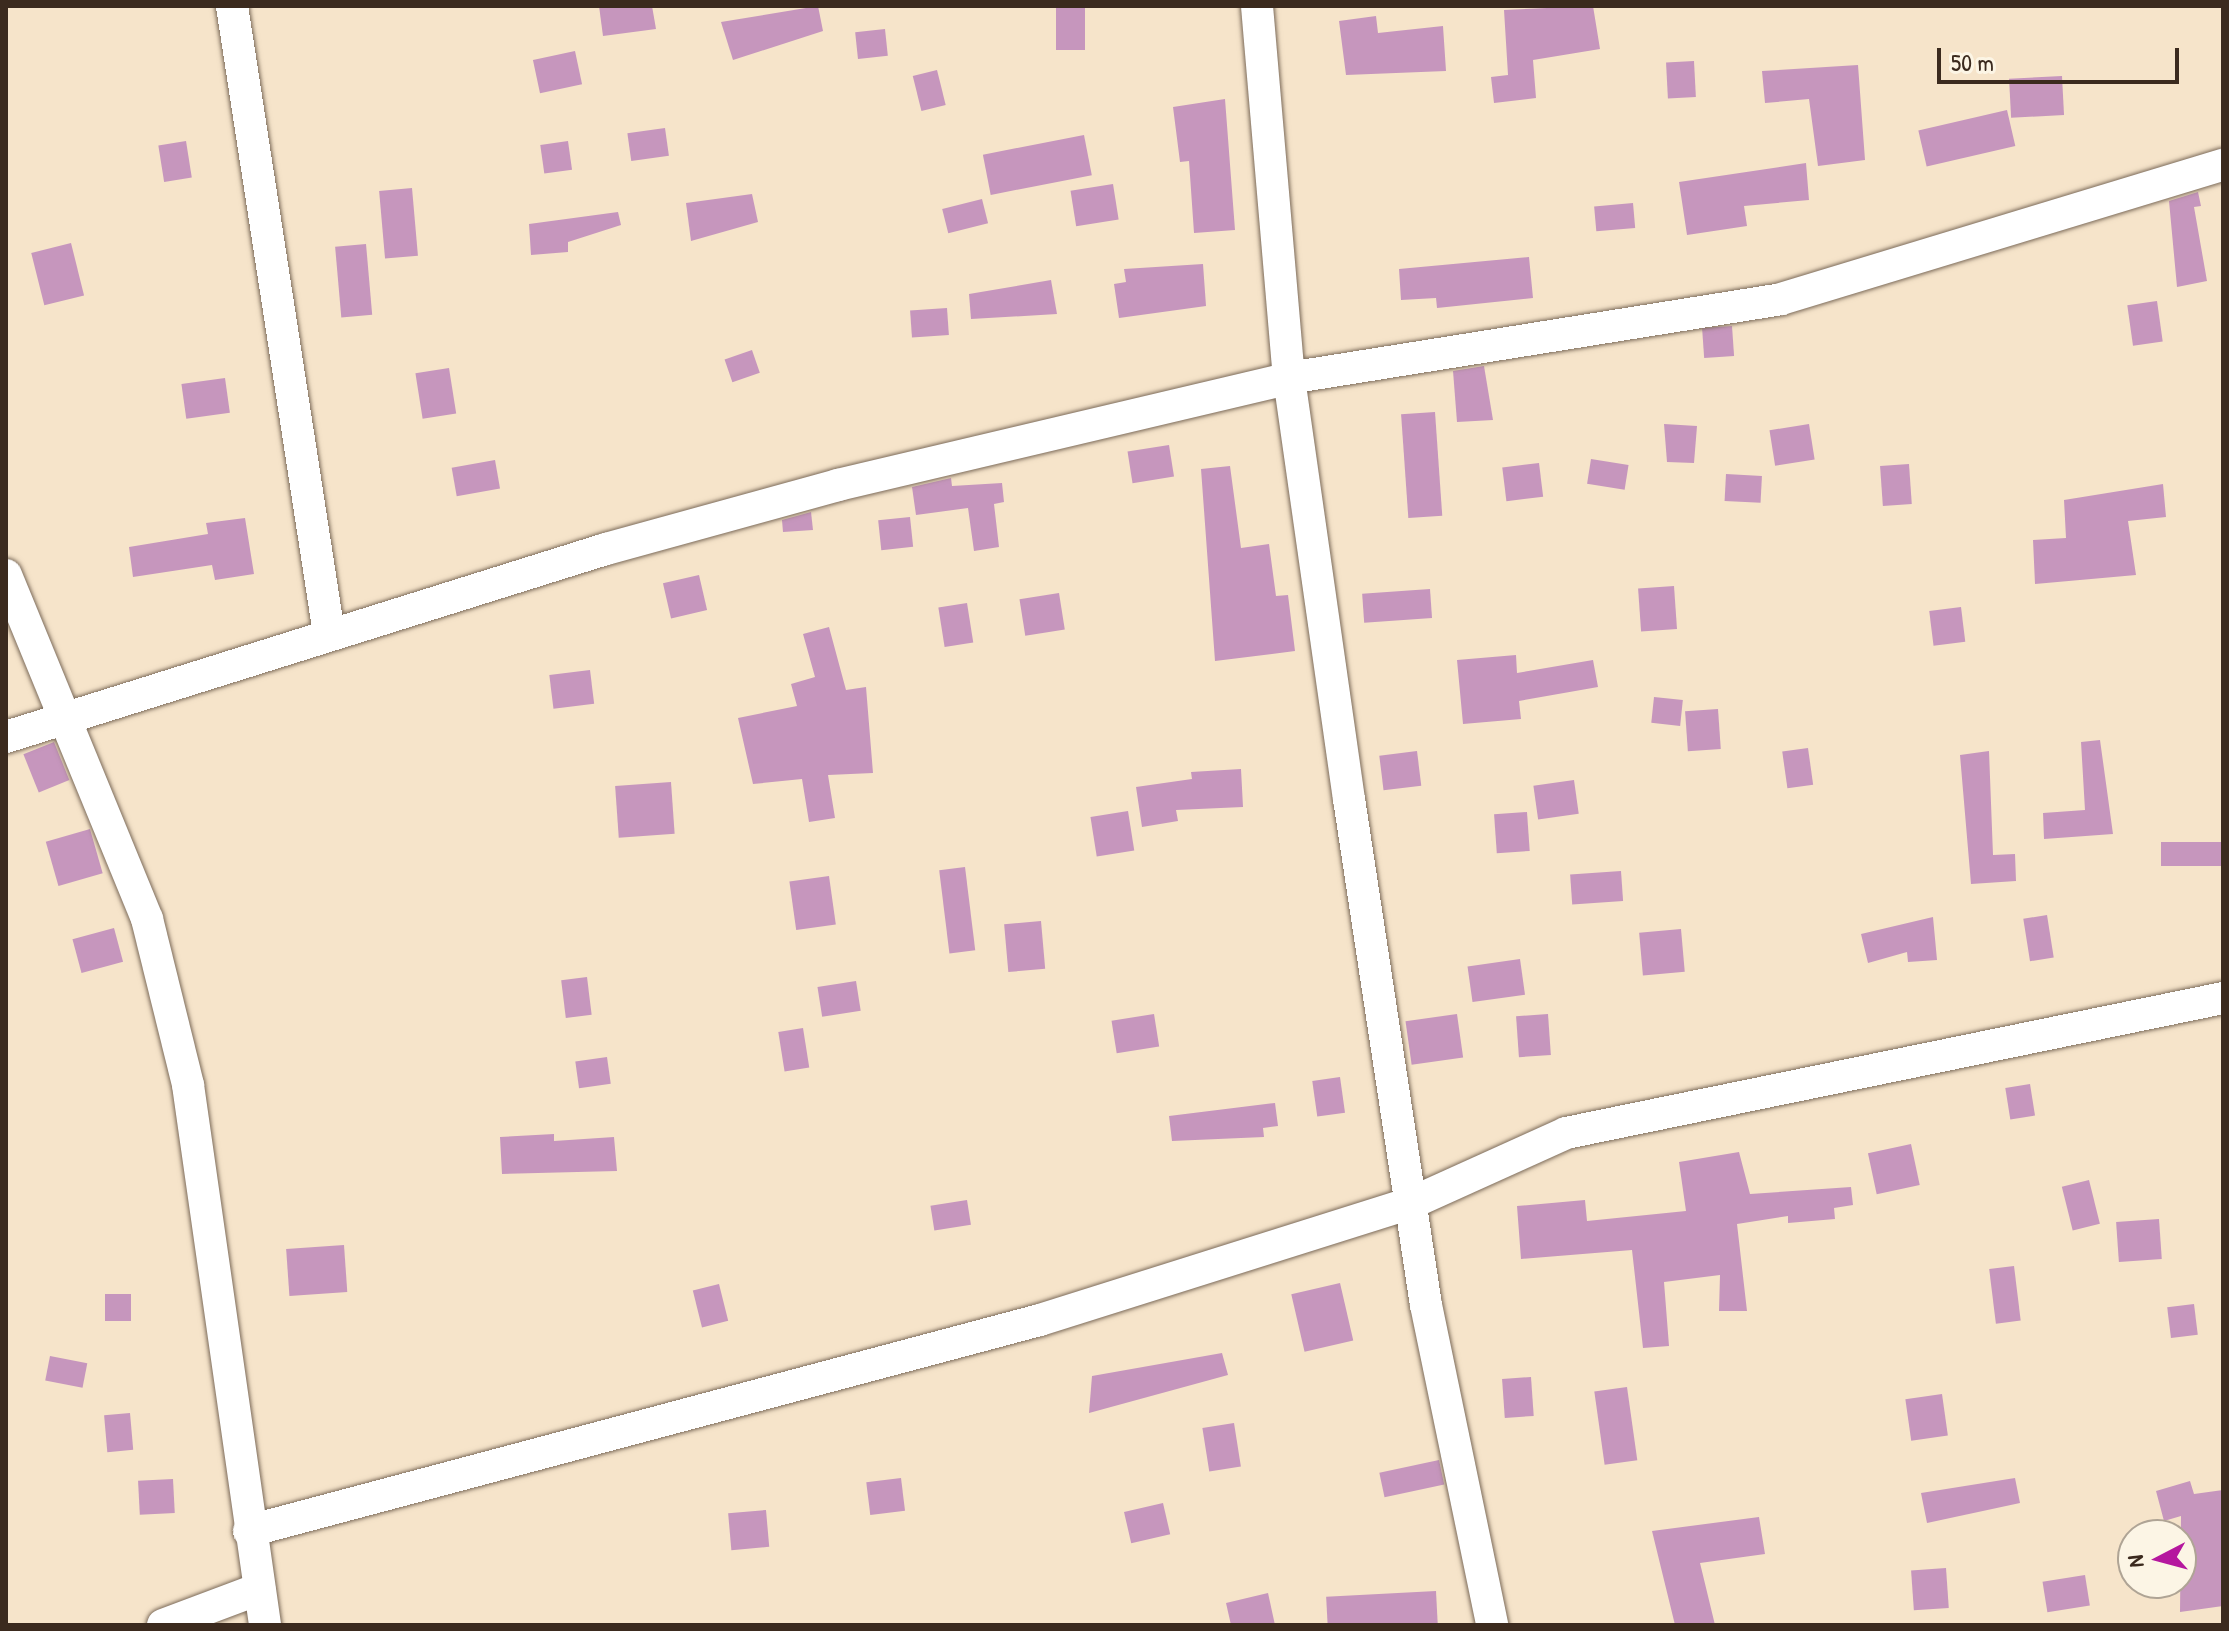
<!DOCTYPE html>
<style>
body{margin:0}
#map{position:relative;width:2229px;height:1631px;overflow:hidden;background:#f6e4ca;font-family:"Patrick Hand",sans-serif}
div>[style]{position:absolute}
.building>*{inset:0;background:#c696bd;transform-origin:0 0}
.roads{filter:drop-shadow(0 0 2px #7c6b5a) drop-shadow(0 0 2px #7c6b5a)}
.street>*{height:32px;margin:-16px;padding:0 16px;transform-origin:16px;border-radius:16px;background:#fff}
span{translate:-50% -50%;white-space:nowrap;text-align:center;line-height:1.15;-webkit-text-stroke:7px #fcf5e5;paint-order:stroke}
.frame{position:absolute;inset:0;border:8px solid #3b2a1e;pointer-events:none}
.north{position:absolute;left:2117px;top:1519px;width:80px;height:80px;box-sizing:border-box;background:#fcf5e5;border:2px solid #afa495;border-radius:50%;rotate:264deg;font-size:22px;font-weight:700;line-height:32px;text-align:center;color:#3b2a1e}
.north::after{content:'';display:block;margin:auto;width:28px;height:36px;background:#b5179e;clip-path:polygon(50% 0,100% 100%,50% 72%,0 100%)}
.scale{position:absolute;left:1937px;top:48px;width:242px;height:36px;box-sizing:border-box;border:4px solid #3b2a1e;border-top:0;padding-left:10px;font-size:24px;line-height:28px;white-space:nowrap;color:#3b2a1e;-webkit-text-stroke:6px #fcf5e5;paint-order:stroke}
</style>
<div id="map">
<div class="building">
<div style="clip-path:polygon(599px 6px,652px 6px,656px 29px,603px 36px)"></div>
<div style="clip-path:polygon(818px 6px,823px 31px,733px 60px,721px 22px)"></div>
<div style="left:1056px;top:6px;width:29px;height:44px"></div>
<div style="clip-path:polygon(1593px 6px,1600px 49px,1533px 60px,1536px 98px,1494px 103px,1491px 77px,1508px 75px,1504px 10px)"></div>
<div style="clip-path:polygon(1376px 16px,1378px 33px,1443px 26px,1446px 71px,1346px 75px,1339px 21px)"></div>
<div style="left:885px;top:29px;width:27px;height:30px;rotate:84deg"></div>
<div style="left:575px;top:51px;width:34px;height:43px;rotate:78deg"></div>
<div style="left:1694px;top:61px;width:36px;height:28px;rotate:87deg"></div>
<div style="clip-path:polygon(1858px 65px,1865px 160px,1818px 166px,1809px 99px,1765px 103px,1762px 71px)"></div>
<div style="left:937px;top:70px;width:36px;height:25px;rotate:76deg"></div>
<div style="left:2062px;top:76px;width:39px;height:53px;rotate:87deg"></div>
<div style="clip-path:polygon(1225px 99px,1235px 230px,1194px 233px,1189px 161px,1180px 162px,1173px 107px)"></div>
<div style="left:2007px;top:110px;width:37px;height:91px;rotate:77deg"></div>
<div style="left:665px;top:128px;width:28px;height:38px;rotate:82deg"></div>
<div style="left:1084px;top:135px;width:41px;height:103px;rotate:79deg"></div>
<div style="left:186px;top:141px;width:37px;height:28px;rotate:81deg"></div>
<div style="left:568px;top:141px;width:29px;height:28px;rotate:82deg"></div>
<div style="clip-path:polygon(1806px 163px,1809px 200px,1744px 206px,1747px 226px,1687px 235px,1679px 182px)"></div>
<div style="left:1113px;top:184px;width:36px;height:43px;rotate:81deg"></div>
<div style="left:412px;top:188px;width:68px;height:33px;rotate:85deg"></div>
<div style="clip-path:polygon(2198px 192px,2201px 206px,2194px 207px,2207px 281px,2177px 287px,2169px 201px)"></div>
<div style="clip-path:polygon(752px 194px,758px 222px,691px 241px,686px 203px)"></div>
<div style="left:982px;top:199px;width:25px;height:41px;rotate:76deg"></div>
<div style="left:1633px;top:203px;width:25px;height:39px;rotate:85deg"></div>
<div style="clip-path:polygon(618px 212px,621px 225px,568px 242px,568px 252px,531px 255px,529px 224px)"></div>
<div style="left:71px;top:243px;width:54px;height:41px;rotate:76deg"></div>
<div style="left:366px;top:244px;width:71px;height:31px;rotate:85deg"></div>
<div style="clip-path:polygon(1529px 257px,1533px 298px,1437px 308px,1436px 298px,1401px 300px,1399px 269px)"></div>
<div style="clip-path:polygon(1203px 264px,1206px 306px,1119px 318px,1114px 284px,1126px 282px,1124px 269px)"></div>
<div style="clip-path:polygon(1051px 280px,1057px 314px,971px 319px,969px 294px)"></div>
<div style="left:2157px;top:301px;width:41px;height:30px;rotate:82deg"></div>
<div style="left:947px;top:308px;width:27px;height:37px;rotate:86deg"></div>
<div style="left:1732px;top:326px;width:30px;height:30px;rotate:86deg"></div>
<div style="left:752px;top:350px;width:24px;height:29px;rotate:71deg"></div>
<div style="clip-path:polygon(1484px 366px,1493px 420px,1457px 422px,1453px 371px)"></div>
<div style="left:449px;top:368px;width:46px;height:34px;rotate:81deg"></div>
<div style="left:225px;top:378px;width:35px;height:44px;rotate:82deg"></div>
<div style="left:1435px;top:412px;width:104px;height:34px;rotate:86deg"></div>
<div style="clip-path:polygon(1664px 424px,1697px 426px,1694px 463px,1667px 462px)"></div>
<div style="left:1809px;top:424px;width:36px;height:40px;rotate:81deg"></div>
<div style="left:1169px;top:445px;width:32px;height:42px;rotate:81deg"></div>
<div style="left:1591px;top:459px;width:38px;height:25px;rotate:9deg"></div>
<div style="left:495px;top:460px;width:29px;height:44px;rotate:80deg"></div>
<div style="left:1539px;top:463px;width:34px;height:37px;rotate:83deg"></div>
<div style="left:1909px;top:464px;width:40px;height:29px;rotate:86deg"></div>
<div style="clip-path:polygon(1230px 466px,1241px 548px,1269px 544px,1276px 596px,1288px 595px,1295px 651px,1215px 661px,1201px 469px)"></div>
<div style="left:1726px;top:474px;width:36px;height:27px;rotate:3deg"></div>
<div style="clip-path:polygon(951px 478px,952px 486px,1002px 483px,1004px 502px,994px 504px,999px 547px,974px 551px,968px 508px,916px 515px,912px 487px)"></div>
<div style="clip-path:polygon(2163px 484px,2166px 517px,2128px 521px,2136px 575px,2035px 584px,2033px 540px,2066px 538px,2064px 500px)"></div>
<div style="clip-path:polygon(811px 512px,813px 530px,783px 532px,782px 520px)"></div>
<div style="left:910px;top:517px;width:30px;height:32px;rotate:84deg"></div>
<div style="clip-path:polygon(245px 518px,254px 574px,215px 580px,212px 565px,133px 577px,129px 547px,208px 534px,206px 523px)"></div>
<div style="left:699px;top:575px;width:36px;height:37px;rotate:77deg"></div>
<div style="left:1674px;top:586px;width:43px;height:36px;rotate:86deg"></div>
<div style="left:1430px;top:589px;width:29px;height:68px;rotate:86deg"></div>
<div style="left:1059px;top:593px;width:37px;height:40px;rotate:81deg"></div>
<div style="left:967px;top:603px;width:40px;height:29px;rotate:81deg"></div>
<div style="left:1961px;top:607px;width:35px;height:32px;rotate:83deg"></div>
<div style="clip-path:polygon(829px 627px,846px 690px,866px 687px,873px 773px,828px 775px,835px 818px,809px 822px,802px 779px,753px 784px,738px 718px,797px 706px,791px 684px,815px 677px,803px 634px)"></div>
<div style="clip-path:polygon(1516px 655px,1517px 673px,1593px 660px,1598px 687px,1519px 701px,1521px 719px,1463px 724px,1457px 660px)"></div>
<div style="left:590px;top:670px;width:34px;height:41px;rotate:83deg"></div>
<div style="left:1654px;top:697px;width:29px;height:26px;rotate:6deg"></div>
<div style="left:1718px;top:709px;width:40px;height:33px;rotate:86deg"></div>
<div style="clip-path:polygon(2100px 740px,2113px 834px,2044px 839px,2043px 813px,2085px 810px,2081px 742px)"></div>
<div style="left:54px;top:742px;width:41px;height:33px;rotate:68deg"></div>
<div style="left:1808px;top:748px;width:37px;height:26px;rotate:82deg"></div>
<div style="left:1417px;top:751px;width:35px;height:38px;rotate:83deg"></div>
<div style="clip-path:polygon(1989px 751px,1993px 855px,2015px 854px,2016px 881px,1971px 884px,1960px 755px)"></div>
<div style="clip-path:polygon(1241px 769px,1243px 807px,1176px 810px,1178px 821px,1142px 827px,1136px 787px,1192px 779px,1191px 772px)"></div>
<div style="left:1574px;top:780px;width:34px;height:41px;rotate:82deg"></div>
<div style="left:671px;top:782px;width:52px;height:56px;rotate:86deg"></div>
<div style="left:1128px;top:811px;width:40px;height:38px;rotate:81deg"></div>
<div style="left:1527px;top:812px;width:39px;height:33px;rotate:86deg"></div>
<div style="left:90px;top:829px;width:46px;height:46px;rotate:74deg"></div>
<div style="left:2223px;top:842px;width:24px;height:62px;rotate:90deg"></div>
<div style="left:965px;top:867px;width:84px;height:26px;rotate:83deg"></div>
<div style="left:1621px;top:871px;width:30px;height:51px;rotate:86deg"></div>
<div style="left:829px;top:876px;width:49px;height:40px;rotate:82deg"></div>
<div style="left:2047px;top:915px;width:43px;height:24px;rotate:81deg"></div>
<div style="clip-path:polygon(1933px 917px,1937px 960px,1908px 962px,1907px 952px,1868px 963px,1861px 934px)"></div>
<div style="left:1041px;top:921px;width:48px;height:37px;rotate:85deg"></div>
<div style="left:114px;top:928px;width:35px;height:43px;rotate:75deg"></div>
<div style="left:1681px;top:929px;width:43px;height:42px;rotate:85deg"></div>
<div style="left:1520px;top:959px;width:36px;height:53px;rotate:82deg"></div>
<div style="left:587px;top:977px;width:38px;height:26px;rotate:83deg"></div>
<div style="left:856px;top:981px;width:30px;height:39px;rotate:81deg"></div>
<div style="left:1154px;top:1014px;width:33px;height:43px;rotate:81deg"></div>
<div style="left:1457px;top:1014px;width:44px;height:52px;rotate:82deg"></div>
<div style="left:1548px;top:1014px;width:41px;height:32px;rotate:86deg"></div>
<div style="left:803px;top:1028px;width:40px;height:25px;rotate:81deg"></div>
<div style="left:607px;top:1057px;width:27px;height:32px;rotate:82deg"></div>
<div style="left:1340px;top:1077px;width:36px;height:28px;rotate:82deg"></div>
<div style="left:2030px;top:1084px;width:32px;height:25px;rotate:81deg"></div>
<div style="clip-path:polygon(1275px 1103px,1278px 1126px,1263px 1128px,1264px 1137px,1172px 1141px,1169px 1116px)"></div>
<div style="clip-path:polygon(554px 1134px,554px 1141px,614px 1137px,617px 1171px,502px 1174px,500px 1137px)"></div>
<div style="left:1911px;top:1144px;width:42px;height:44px;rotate:78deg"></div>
<div style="clip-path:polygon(1739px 1152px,1750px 1194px,1851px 1187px,1853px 1205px,1834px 1208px,1835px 1219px,1788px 1223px,1788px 1216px,1737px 1224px,1747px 1311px,1719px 1311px,1720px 1275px,1664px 1282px,1669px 1346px,1643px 1348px,1632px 1250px,1521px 1259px,1517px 1206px,1585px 1200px,1587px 1221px,1686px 1211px,1679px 1162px)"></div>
<div style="left:2089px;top:1180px;width:45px;height:28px;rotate:76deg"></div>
<div style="left:967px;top:1200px;width:25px;height:37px;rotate:81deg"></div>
<div style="left:2159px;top:1219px;width:40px;height:43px;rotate:86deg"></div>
<div style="left:344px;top:1245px;width:47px;height:58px;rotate:86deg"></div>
<div style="left:2014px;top:1266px;width:55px;height:25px;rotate:83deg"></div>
<div style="left:1340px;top:1283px;width:59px;height:50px;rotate:77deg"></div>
<div style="left:719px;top:1284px;width:38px;height:27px;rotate:76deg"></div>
<div style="left:131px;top:1294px;width:27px;height:26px;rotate:90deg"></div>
<div style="left:2194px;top:1304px;width:31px;height:27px;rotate:83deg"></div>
<div style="clip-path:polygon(1222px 1353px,1228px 1375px,1089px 1413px,1092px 1376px)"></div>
<div style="left:50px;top:1356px;width:38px;height:25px;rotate:11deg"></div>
<div style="left:1531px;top:1377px;width:39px;height:29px;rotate:86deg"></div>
<div style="left:1627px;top:1387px;width:74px;height:33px;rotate:82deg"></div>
<div style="left:1942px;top:1394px;width:42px;height:37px;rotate:82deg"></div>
<div style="left:130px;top:1413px;width:37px;height:26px;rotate:85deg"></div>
<div style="left:1234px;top:1423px;width:44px;height:32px;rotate:81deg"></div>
<div style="left:1439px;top:1460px;width:25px;height:61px;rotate:78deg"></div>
<div style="left:901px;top:1478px;width:33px;height:35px;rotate:83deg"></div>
<div style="clip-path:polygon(2015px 1478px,2020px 1503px,1927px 1523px,1921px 1493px)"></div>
<div style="left:173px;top:1479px;width:34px;height:35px;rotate:87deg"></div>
<div style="clip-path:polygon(2190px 1481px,2194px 1494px,2223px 1490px,2223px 1606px,2180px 1612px,2181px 1516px,2164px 1521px,2156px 1491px)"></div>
<div style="left:1163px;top:1503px;width:32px;height:40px;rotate:77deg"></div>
<div style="left:766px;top:1510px;width:37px;height:38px;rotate:85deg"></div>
<div style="clip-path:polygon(1759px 1517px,1765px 1554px,1700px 1563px,1715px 1625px,1675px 1625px,1652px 1531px)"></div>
<div style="left:1946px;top:1568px;width:40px;height:35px;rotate:86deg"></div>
<div style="left:2085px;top:1575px;width:31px;height:43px;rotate:81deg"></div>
<div style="left:1436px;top:1591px;width:34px;height:110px;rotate:87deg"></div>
<div style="clip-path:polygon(1268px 1593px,1275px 1625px,1231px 1625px,1226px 1603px)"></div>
</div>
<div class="roads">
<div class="street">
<div style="left:232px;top:6px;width:635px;rotate:81.22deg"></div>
<div style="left:1257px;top:6px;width:373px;rotate:85.1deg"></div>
<div style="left:1289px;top:378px;width:425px;rotate:81.9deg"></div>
<div style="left:1349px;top:799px;width:512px;rotate:81.35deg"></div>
<div style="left:1426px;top:1305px;width:327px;rotate:78.3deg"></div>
<div style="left:6px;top:575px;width:372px;rotate:67.7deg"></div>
<div style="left:147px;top:919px;width:171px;rotate:76.1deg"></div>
<div style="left:188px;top:1085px;width:545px;rotate:81.88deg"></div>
<div style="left:6px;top:737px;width:629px;rotate:-17.4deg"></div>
<div style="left:606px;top:549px;width:241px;rotate:-15.4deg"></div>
<div style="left:838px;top:485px;width:464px;rotate:-13.3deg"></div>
<div style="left:1289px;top:378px;width:498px;rotate:-9.1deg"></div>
<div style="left:1781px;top:299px;width:462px;rotate:-16.9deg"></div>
<div style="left:249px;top:1531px;width:819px;rotate:-14.94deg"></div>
<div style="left:1040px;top:1320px;width:387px;rotate:-17.5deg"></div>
<div style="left:1409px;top:1204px;width:172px;rotate:-24.3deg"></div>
<div style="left:1566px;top:1133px;width:671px;rotate:-11.61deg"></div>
<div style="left:163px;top:1625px;width:103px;rotate:-20.6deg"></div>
</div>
</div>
<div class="frame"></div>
<div class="north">N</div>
<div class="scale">50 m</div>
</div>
